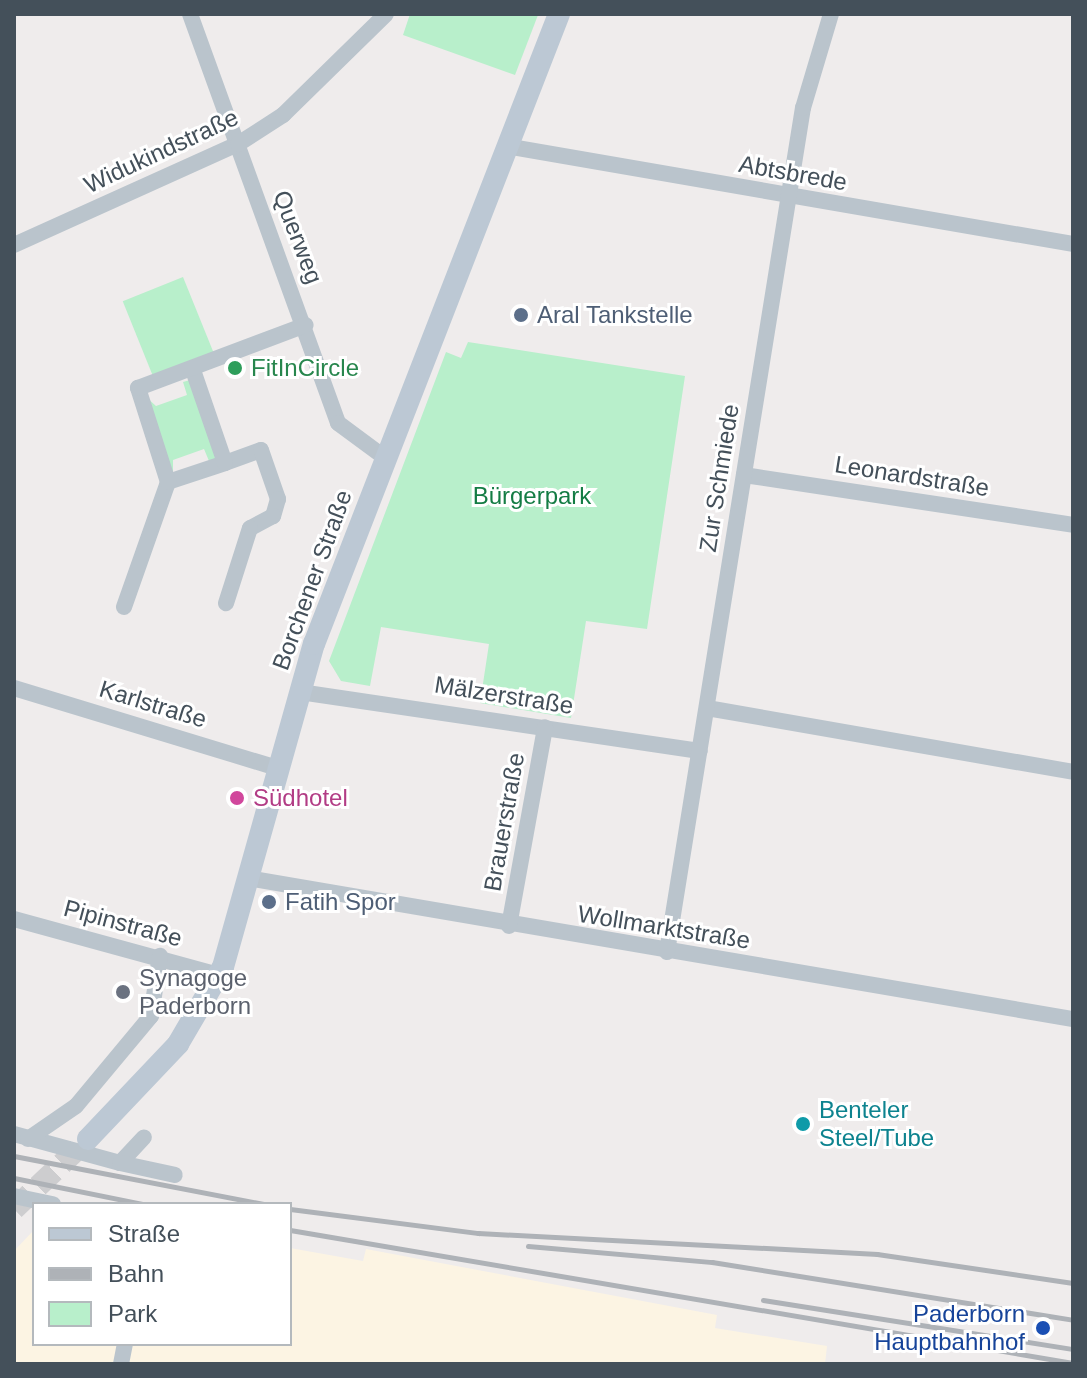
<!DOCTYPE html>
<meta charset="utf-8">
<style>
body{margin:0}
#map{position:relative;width:1087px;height:1378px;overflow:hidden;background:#efecec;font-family:Arial,sans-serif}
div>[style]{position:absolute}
.commercial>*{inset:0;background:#fcf4e3}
.green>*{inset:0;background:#b8efcb;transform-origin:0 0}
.secondary-tunnel>*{height:22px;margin-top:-11px;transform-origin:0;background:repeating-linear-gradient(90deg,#cdcdcf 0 22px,transparent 0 33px)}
.minor>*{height:16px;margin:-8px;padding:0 8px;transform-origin:8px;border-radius:8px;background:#bac4cc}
.secondary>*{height:22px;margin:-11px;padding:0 11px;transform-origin:11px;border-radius:11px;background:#bcc8d4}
.rail>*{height:5px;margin:-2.5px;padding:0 2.5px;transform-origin:2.5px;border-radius:2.5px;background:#aeb2b7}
.dots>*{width:22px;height:22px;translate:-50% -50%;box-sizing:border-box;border:4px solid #fff;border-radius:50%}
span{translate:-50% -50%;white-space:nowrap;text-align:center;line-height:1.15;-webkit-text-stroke:6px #fff;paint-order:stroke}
.street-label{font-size:24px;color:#44505a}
.service-label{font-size:24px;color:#4e5e75}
.left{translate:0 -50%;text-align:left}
.leisure-label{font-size:24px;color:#27864d}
.park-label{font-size:24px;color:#147c44}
.hotel-label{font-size:24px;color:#b23c85}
.worship-label{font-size:24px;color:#5b616d}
.culture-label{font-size:24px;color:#0d838f}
.transit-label{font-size:24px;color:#164399}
.right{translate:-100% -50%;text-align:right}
.frame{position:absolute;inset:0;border:16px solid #44505a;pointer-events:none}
.legend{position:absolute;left:32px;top:1202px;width:260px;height:144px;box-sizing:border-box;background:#fff;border:2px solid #b4b9bd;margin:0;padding:10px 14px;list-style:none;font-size:24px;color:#44505a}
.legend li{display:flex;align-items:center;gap:16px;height:40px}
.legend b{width:40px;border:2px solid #b4b9bd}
</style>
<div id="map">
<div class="commercial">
<div style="clip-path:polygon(34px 1230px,34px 1344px,290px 1344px,290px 1248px,363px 1261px,366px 1249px,717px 1315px,715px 1328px,827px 1346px,825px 1364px,14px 1364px,14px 1251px)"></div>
</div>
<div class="green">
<div style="clip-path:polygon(410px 14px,536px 14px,538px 15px,515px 75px,403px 35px)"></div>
<div style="left:183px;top:277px;width:81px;height:65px;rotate:68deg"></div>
<div style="clip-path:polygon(468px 342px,685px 376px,647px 629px,586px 621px,571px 718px,480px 703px,489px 644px,381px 627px,370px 686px,341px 681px,329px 661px,446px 352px,461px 358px)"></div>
<div style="clip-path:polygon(190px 380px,218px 458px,209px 461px,204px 449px,173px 460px,173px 474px,145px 396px,156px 406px,187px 395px,183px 382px)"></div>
</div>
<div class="secondary-tunnel">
<div style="left:14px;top:1209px;width:102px;rotate:-43.4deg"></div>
</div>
<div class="minor">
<div style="left:190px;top:14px;width:435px;rotate:70.1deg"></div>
<div style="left:338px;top:423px;width:57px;rotate:36.5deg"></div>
<div style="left:506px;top:146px;width:575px;rotate:9.81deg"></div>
<div style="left:14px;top:245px;width:246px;rotate:-24.3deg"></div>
<div style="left:238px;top:144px;width:54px;rotate:-32.8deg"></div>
<div style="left:283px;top:115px;width:144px;rotate:-44.4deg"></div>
<div style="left:225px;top:463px;width:38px;rotate:-20deg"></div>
<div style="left:261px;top:450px;width:52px;rotate:70.9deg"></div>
<div style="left:278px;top:499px;width:18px;rotate:106deg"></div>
<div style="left:273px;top:516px;width:26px;rotate:152deg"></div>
<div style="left:250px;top:528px;width:79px;rotate:107.7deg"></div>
<div style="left:744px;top:475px;width:333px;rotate:8.6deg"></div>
<div style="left:168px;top:482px;width:60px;rotate:-18.4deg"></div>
<div style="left:225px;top:463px;width:98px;rotate:-109deg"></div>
<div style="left:124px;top:607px;width:133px;rotate:-70.6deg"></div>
<div style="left:168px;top:482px;width:99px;rotate:-107.7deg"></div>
<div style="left:138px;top:388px;width:179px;rotate:-20.6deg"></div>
<div style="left:14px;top:688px;width:276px;rotate:16.9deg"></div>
<div style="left:300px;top:692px;width:404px;rotate:8.4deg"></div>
<div style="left:707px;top:708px;width:372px;rotate:9.9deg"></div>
<div style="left:248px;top:878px;width:837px;rotate:9.7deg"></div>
<div style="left:14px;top:919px;width:213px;rotate:15.3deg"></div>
<div style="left:509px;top:926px;width:202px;rotate:-79.7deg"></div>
<div style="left:667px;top:952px;width:855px;rotate:-80.85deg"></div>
<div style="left:803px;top:108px;width:98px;rotate:-73.4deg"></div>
<div style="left:14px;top:1134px;width:110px;rotate:15.3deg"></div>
<div style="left:120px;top:1163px;width:35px;rotate:-47deg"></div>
<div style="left:28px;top:1139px;width:58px;rotate:-34.5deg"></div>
<div style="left:76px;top:1106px;width:117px;rotate:-50.2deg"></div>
<div style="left:151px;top:1016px;width:61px;rotate:-81.5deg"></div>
<div style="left:120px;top:1163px;width:56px;rotate:12.3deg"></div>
<div style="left:14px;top:1196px;width:40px;rotate:12deg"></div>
<div style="left:121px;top:1364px;width:20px;rotate:-79deg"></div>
</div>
<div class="secondary">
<div style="left:88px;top:1139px;width:131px;rotate:-46.5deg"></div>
<div style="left:178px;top:1044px;width:89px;rotate:-59.7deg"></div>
<div style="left:223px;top:967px;width:336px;rotate:-74.3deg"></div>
<div style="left:314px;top:644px;width:676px;rotate:-68.75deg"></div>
</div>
<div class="rail">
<div style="left:14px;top:1156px;width:254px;rotate:10.9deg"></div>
<div style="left:14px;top:1178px;width:132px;rotate:11.4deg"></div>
<div style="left:290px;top:1209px;width:190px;rotate:7.3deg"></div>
<div style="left:478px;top:1233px;width:400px;rotate:3deg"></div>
<div style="left:877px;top:1254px;width:198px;rotate:8.4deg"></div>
<div style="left:290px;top:1230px;width:794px;rotate:9.64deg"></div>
<div style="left:528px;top:1246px;width:185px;rotate:5deg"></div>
<div style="left:712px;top:1262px;width:366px;rotate:9.1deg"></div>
<div style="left:763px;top:1300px;width:314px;rotate:9deg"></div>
</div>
<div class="dots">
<div style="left:521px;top:315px;background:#5c6f8a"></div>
<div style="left:235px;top:368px;background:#2e9e5b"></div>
<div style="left:237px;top:798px;background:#d1479c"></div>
<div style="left:269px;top:902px;background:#5c6f8a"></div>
<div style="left:123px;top:992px;background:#6b7280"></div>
<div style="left:803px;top:1124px;background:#0f9aa8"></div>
<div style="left:1043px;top:1328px;background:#1a4fb4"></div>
</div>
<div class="street-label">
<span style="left:161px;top:151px;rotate:-25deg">Widukindstraße</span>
<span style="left:793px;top:173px;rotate:10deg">Abtsbrede</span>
<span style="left:298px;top:237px;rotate:69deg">Querweg</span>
<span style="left:912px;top:476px;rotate:9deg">Leonardstraße</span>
<span style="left:719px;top:478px;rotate:-81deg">Zur Schmiede</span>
<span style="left:312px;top:580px;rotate:-70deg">Borchener Straße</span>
<span style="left:504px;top:695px;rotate:9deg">Mälzerstraße</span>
<span style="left:153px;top:704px;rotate:17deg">Karlstraße</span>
<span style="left:504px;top:822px;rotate:-80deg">Brauerstraße</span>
<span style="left:123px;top:923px;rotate:15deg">Pipinstraße</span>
<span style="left:664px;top:927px;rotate:9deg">Wollmarktstraße</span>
</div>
<div class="service-label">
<span class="left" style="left:537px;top:315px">Aral Tankstelle</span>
<span class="left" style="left:285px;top:902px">Fatih Spor</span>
</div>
<div class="leisure-label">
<span class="left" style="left:251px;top:368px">FitInCircle</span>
</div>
<div class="park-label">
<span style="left:532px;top:496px">Bürgerpark</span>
</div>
<div class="hotel-label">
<span class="left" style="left:253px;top:798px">Südhotel</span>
</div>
<div class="worship-label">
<span class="left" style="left:139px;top:992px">Synagoge<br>Paderborn</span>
</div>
<div class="culture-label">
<span class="left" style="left:819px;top:1124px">Benteler<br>Steel/Tube</span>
</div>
<div class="transit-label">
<span class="right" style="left:1025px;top:1328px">Paderborn<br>Hauptbahnhof</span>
</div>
<div class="frame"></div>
<ul class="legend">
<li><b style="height:10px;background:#bcc8d4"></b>Straße</li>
<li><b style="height:10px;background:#aeb2b7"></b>Bahn</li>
<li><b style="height:22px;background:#b8efcb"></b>Park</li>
</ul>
</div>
